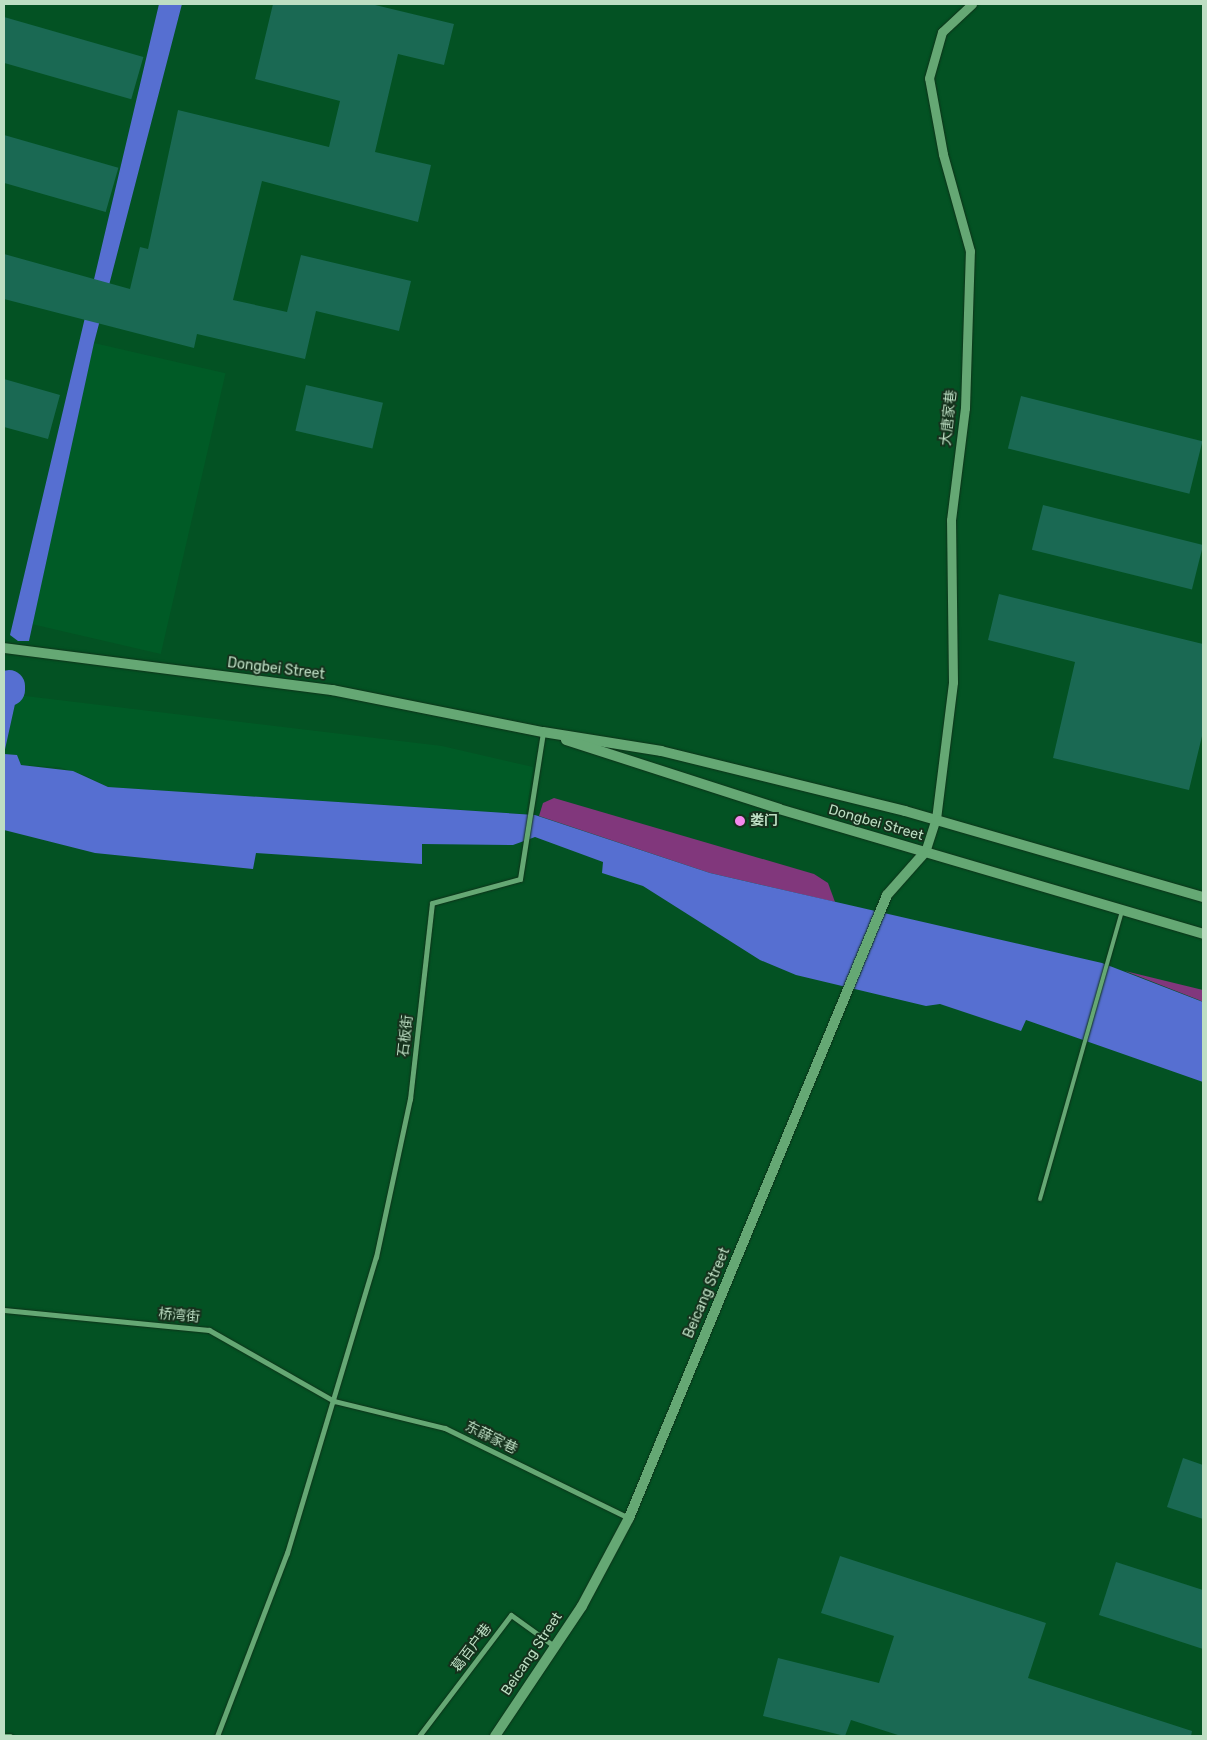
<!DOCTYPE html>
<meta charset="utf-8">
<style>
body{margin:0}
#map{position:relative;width:1207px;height:1740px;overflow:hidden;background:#035223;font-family:Rubik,"Noto Sans SC",sans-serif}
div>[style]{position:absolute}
.built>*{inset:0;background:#005b26;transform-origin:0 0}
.green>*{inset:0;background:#81377c}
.water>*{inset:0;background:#566fd1}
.canal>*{height:32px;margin:-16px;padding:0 16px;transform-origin:16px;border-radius:16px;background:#566fd1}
.building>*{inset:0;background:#1a6953;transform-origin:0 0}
.roads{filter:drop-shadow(0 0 1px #0e3219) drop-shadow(0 0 1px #0e3219)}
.service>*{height:4px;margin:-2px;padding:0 2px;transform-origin:2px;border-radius:2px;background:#65a874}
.minor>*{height:5px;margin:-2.5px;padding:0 2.5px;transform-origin:2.5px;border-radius:2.5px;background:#65a874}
.tertiary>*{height:9px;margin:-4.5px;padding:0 4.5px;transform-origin:4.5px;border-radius:4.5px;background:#65a874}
.secondary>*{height:10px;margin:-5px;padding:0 5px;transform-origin:5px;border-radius:5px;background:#65a874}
.dots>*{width:14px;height:14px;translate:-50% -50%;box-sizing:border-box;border:2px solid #15311c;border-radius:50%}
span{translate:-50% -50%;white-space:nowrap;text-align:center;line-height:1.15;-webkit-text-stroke:4px #15311c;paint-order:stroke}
.street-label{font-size:14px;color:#bddec3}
.poi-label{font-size:14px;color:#bddec3;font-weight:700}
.left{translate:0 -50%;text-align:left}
.frame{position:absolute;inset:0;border:5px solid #bddec3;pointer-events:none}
</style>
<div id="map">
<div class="built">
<div style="left:94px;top:343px;width:135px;height:288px;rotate:13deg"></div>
<div style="clip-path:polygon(17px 695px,442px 746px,533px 767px,526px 814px,108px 787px,84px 775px,59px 767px,21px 765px,4px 754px)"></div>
</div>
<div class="green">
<div style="clip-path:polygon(554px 798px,814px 874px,828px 883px,835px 902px,710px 873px,539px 816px,543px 803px)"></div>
<div style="clip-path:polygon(1125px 971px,1203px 990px,1203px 1002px,1199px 1000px)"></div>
</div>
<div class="water">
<div style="clip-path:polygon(159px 4px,182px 4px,94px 343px,29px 641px,18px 641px,10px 635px)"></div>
<div style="clip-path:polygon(4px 690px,17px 695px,4px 754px,17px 755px,21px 765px,73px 771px,108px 787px,535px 815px,710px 873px,1102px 963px,1203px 1002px,1203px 1082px,1026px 1020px,1021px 1031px,940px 1004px,926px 1006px,796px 975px,760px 960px,643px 886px,602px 873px,603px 862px,535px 837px,513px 845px,422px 844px,422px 864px,256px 853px,253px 869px,95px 853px,4px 830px)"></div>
</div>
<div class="canal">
<div style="left:9px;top:690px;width:4px;rotate:-90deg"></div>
</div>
<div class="building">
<div style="clip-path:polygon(273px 4px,371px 4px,454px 24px,444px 65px,398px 54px,375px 152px,431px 165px,418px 222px,262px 181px,233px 300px,287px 312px,301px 255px,411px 281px,399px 331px,316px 311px,305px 359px,197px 334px,194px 348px,4px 299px,4px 254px,130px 289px,140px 247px,148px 249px,178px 110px,329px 147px,340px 101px,255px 79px)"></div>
<div style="left:4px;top:17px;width:145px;height:44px;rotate:16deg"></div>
<div style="left:4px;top:135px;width:119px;height:46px;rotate:16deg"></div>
<div style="clip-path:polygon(4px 379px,60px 395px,48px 439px,4px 427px)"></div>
<div style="left:306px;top:385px;width:79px;height:47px;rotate:13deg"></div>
<div style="left:1021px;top:396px;width:187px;height:54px;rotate:14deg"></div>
<div style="left:1043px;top:505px;width:165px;height:46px;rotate:14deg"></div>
<div style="clip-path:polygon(999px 594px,1203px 644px,1203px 732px,1189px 790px,1053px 758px,1075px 662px,988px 640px)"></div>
<div style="clip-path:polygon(1183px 1458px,1203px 1465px,1203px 1519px,1167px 1507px)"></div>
<div style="clip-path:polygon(840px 1556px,1046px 1623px,1028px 1678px,1192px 1731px,1191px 1736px,901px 1736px,851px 1720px,845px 1736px,763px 1716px,778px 1658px,879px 1683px,894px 1636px,821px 1613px)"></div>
<div style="clip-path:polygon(1116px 1562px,1203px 1590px,1203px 1649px,1099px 1615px)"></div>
</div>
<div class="roads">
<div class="service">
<div style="left:1040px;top:1199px;width:299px;rotate:-74.1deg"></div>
</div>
<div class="minor">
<div style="left:4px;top:1310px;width:206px;rotate:5.6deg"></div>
<div style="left:209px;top:1330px;width:144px;rotate:29.6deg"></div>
<div style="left:334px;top:1401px;width:114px;rotate:13.7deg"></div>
<div style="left:445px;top:1428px;width:205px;rotate:26.1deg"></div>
<div style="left:4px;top:1736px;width:6px"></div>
<div style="left:217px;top:1736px;width:196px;rotate:-69.1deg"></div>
<div style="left:287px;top:1553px;width:309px;rotate:-73.3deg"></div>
<div style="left:376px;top:1257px;width:162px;rotate:-77.9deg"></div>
<div style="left:410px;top:1099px;width:197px;rotate:-83.6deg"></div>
<div style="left:432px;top:903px;width:91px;rotate:-15.3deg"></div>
<div style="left:520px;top:879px;width:149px;rotate:-81.1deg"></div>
<div style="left:419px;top:1736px;width:152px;rotate:-52.8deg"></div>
<div style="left:511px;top:1615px;width:53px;rotate:35.8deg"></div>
</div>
<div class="tertiary">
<div style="left:925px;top:852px;width:35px;rotate:-72deg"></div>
<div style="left:936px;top:819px;width:138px;rotate:-82.9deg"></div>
<div style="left:953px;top:682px;width:162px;rotate:-90.7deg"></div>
<div style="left:951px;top:520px;width:113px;rotate:-82.9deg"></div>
<div style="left:965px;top:408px;width:157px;rotate:-88.2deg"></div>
<div style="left:970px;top:251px;width:101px;rotate:-105.6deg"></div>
<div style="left:943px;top:154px;width:77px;rotate:-100.4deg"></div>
<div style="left:929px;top:78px;width:48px;rotate:-74.2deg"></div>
<div style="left:942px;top:32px;width:41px;rotate:-43deg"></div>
</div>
<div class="secondary">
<div style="left:4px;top:648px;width:331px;rotate:7.3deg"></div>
<div style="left:332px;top:690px;width:215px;rotate:11.3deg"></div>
<div style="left:543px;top:732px;width:120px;rotate:9.1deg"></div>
<div style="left:661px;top:751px;width:251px;rotate:13.8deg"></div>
<div style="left:905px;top:811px;width:310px;rotate:16.1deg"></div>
<div style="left:566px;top:740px;width:224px;rotate:17.9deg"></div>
<div style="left:779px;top:809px;width:442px;rotate:16.4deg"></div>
<div style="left:495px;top:1736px;width:156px;rotate:-56.2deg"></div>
<div style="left:582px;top:1606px;width:100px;rotate:-61.9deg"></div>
<div style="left:629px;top:1518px;width:674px;rotate:-67.5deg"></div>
<div style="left:887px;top:895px;width:57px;rotate:-48.5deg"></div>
</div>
</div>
<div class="dots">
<div style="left:740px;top:821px;background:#f688ed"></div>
</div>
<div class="street-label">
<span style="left:949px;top:418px;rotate:-84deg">大唐家巷</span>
<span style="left:276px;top:669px;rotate:7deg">Dongbei Street</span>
<span style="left:876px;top:823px;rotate:16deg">Dongbei Street</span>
<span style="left:406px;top:1036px;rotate:-84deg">石板街</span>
<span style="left:707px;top:1293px;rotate:-67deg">Beicang Street</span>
<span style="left:179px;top:1316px;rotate:5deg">桥湾街</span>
<span style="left:491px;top:1438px;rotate:26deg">东薛家巷</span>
<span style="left:472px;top:1648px;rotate:-53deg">葛百户巷</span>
<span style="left:532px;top:1654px;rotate:-56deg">Beicang Street</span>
</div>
<div class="poi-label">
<span class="left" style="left:750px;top:821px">娄门</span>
</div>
<div class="frame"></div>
</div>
